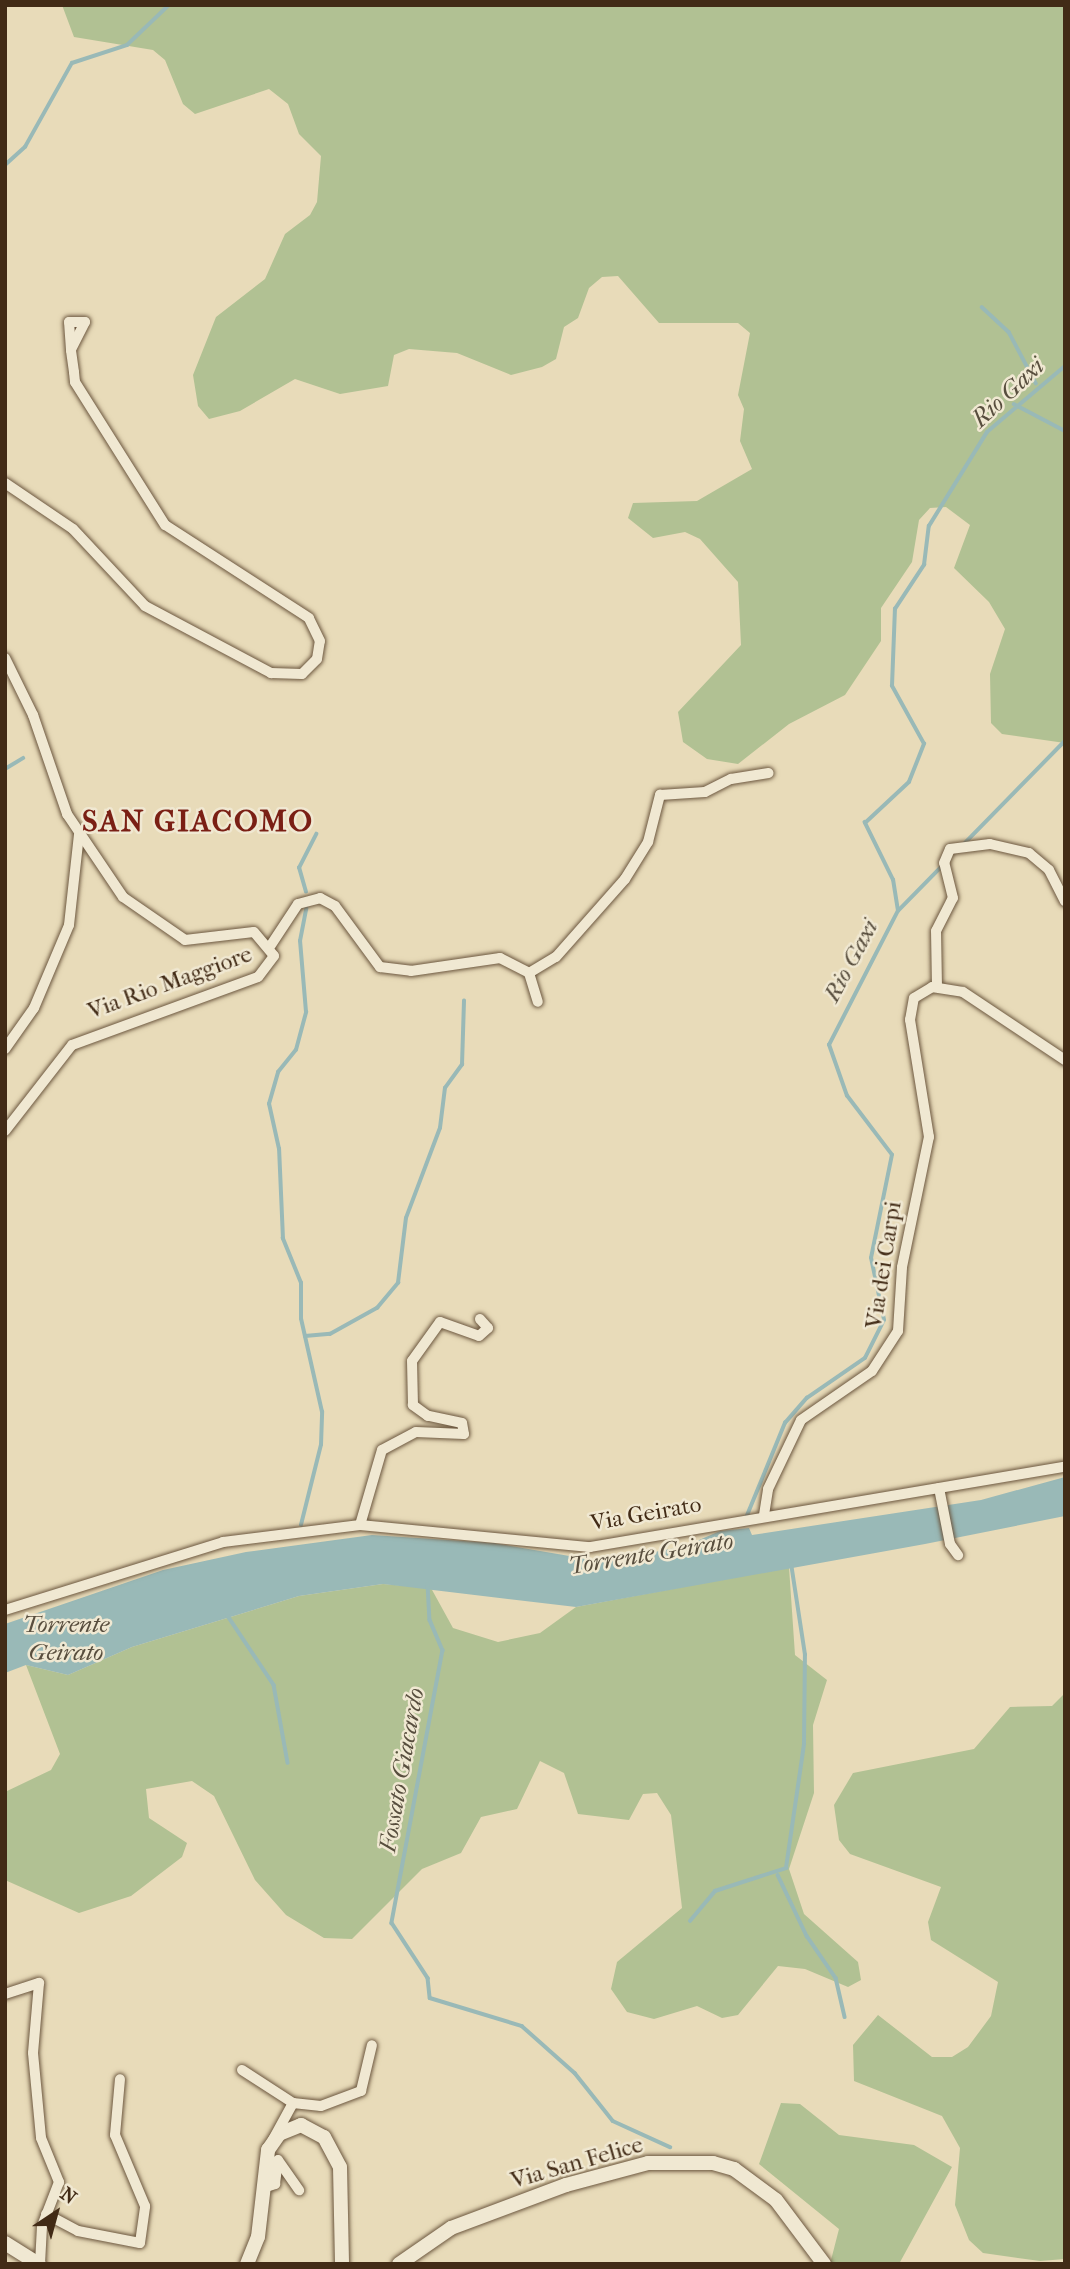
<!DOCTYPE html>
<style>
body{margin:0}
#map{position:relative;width:1070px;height:2269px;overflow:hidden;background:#e8dbb9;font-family:"IM FELL French Canon",serif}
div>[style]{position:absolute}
.green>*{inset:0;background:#b1c193}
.water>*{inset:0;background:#99b9b7}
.stream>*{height:3.5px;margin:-1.75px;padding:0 1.75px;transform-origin:1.75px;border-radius:1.75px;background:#99b9b7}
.roads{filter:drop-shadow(0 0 2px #6c573f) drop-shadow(0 0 2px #6c573f)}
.minor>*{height:10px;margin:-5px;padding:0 5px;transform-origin:5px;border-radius:5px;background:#f0e8d2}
.tertiary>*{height:14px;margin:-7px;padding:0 7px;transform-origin:7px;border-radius:7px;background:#f0e8d2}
span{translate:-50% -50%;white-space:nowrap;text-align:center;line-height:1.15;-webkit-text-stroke:5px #f0e8d2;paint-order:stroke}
.street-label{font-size:23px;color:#422b16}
.water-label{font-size:24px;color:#584e3e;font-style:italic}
.district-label{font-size:30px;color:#7a1f14;font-weight:700;letter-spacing:2px}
.frame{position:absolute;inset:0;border:7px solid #422b16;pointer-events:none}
.north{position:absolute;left:21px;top:2178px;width:70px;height:70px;-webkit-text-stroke:5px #f0e8d2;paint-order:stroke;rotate:36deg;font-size:19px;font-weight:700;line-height:28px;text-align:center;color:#422b16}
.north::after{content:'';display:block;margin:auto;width:24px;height:32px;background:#422b16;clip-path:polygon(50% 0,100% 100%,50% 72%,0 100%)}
</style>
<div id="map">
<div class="green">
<div style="clip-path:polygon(62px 5px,1065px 5px,1065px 743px,1002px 734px,991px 723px,990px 674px,1005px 629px,989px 602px,954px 568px,970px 525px,946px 507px,930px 508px,919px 520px,912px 562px,881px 608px,881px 641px,845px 695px,789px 724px,738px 764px,707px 759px,683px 742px,678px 712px,741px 645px,738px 582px,700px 539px,685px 532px,653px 538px,628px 518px,633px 503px,697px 501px,752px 469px,740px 441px,744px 409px,738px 395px,750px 333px,738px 323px,659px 323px,618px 276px,602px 277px,589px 288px,578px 318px,564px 327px,556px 359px,542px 367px,511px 375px,457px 353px,409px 349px,394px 355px,388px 386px,340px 394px,295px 379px,240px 411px,209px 419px,198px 406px,193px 375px,216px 317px,265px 279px,285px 234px,310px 215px,317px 202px,321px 156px,299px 134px,288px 104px,269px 89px,195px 114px,183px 104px,165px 60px,153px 50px,74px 37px)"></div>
<div style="clip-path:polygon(789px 1567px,795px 1655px,827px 1680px,813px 1725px,814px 1793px,789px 1869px,804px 1914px,858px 1962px,861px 1980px,848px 1987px,805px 1969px,778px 1966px,738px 2015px,722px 2018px,697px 2006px,654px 2019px,627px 2012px,611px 1989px,617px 1962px,682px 1908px,671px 1815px,657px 1793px,643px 1794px,629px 1820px,578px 1814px,564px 1773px,540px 1761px,517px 1809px,481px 1817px,461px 1853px,422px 1869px,352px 1939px,324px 1938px,286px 1915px,255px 1880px,214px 1796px,192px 1781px,146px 1789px,149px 1818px,187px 1843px,182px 1857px,131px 1896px,79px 1913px,5px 1880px,5px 1792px,51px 1770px,60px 1754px,26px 1665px,68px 1675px,132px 1647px,299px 1596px,383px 1584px,431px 1588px,453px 1628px,498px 1642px,540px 1633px,576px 1607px)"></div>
<div style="clip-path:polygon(1065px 1693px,1065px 2259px,1040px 2261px,983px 2253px,969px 2240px,955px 2205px,960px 2148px,942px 2116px,854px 2081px,853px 2045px,878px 2015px,932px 2057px,952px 2057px,968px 2047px,991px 2016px,998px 1982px,931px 1940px,928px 1922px,941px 1887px,850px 1854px,839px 1840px,834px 1805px,853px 1773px,974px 1749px,1010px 1707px,1052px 1706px)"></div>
<div style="clip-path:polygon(781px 2103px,800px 2104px,839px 2135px,914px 2145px,952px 2167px,899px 2264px,830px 2264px,839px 2229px,759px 2164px)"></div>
</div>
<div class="water">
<div style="clip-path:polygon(1065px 1477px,1065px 1516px,925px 1544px,576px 1607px,383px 1584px,299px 1596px,132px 1647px,68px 1675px,26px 1665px,5px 1673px,5px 1624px,163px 1570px,246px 1552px,372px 1535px,494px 1543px,587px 1559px,629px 1557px,685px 1546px,720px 1531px,749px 1528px,752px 1535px,981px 1500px)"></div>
</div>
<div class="stream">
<div style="left:5px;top:165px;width:27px;rotate:-42deg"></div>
<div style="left:25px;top:147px;width:96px;rotate:-60.8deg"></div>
<div style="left:72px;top:63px;width:58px;rotate:-18.1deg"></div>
<div style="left:127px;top:45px;width:58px;rotate:-43.6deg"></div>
<div style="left:982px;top:307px;width:37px;rotate:43deg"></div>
<div style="left:1009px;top:332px;width:58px;rotate:62.1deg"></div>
<div style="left:1014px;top:404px;width:58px;rotate:27.9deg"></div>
<div style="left:5px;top:769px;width:21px;rotate:-31deg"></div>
<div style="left:963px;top:845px;width:146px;rotate:-45.6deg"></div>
<div style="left:306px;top:892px;width:25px;rotate:-106deg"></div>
<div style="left:299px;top:868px;width:38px;rotate:-63deg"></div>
<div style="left:898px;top:911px;width:64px;rotate:-45.6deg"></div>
<div style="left:305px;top:1336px;width:25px;rotate:-5deg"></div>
<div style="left:330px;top:1334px;width:54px;rotate:-29deg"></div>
<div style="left:377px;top:1308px;width:33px;rotate:-50deg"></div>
<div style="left:398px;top:1283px;width:65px;rotate:-83deg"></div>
<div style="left:406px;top:1218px;width:96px;rotate:-69.3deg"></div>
<div style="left:440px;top:1128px;width:40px;rotate:-82.9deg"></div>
<div style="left:445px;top:1088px;width:29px;rotate:-54deg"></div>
<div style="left:462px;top:1065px;width:64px;rotate:-88.2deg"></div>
<div style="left:746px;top:1518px;width:103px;rotate:-67.7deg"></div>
<div style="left:785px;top:1423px;width:33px;rotate:-49deg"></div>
<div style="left:807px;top:1398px;width:70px;rotate:-34.6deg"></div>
<div style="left:865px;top:1358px;width:42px;rotate:-63.4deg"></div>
<div style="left:884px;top:1320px;width:63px;rotate:-101.8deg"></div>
<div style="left:871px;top:1258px;width:105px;rotate:-78.5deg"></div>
<div style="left:892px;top:1155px;width:74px;rotate:-127.3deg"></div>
<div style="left:847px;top:1096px;width:54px;rotate:-109.4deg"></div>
<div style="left:829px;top:1045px;width:151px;rotate:-62.8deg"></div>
<div style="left:898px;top:911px;width:31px;rotate:-99deg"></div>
<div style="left:893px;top:880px;width:64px;rotate:-116.2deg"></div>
<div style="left:865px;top:823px;width:60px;rotate:-43deg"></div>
<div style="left:909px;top:782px;width:41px;rotate:-68.5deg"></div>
<div style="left:924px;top:744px;width:66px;rotate:-118.9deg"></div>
<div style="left:892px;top:686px;width:77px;rotate:-87.8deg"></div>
<div style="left:895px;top:609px;width:53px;rotate:-56.6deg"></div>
<div style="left:924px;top:565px;width:39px;rotate:-83deg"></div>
<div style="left:929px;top:526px;width:110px;rotate:-58.3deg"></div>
<div style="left:987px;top:432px;width:102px;rotate:-40.2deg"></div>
<div style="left:301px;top:1525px;width:82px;rotate:-76deg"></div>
<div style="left:321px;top:1445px;width:33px;rotate:-88deg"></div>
<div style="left:322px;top:1412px;width:95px;rotate:-102.7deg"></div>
<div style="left:301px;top:1319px;width:36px;rotate:-90deg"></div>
<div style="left:301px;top:1283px;width:48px;rotate:-112.2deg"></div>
<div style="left:283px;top:1239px;width:90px;rotate:-92.5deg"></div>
<div style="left:279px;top:1149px;width:46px;rotate:-102.5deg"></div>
<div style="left:269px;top:1104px;width:33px;rotate:-74deg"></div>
<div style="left:278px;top:1072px;width:28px;rotate:-51deg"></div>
<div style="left:296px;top:1050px;width:39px;rotate:-75deg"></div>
<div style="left:306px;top:1012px;width:71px;rotate:-94.8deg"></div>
<div style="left:300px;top:941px;width:33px;rotate:-79deg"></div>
<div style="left:428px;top:1584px;width:36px;rotate:87deg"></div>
<div style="left:430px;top:1620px;width:33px;rotate:67deg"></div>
<div style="left:443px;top:1650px;width:278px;rotate:100.6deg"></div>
<div style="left:392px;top:1923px;width:66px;rotate:56.8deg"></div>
<div style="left:428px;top:1978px;width:20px;rotate:84deg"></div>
<div style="left:430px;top:1998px;width:96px;rotate:16.9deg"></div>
<div style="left:522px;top:2026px;width:71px;rotate:41.6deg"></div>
<div style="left:575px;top:2073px;width:61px;rotate:51.6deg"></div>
<div style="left:613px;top:2121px;width:63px;rotate:24.5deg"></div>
<div style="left:228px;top:1616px;width:83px;rotate:56.3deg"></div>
<div style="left:274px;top:1685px;width:79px;rotate:79.8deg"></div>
<div style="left:778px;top:1875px;width:68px;rotate:64.6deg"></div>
<div style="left:807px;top:1936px;width:51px;rotate:55.4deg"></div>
<div style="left:836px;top:1978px;width:40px;rotate:77deg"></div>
<div style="left:690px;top:1921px;width:39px;rotate:-50deg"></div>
<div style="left:715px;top:1891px;width:75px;rotate:-17.9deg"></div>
<div style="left:786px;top:1868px;width:125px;rotate:-81.7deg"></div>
<div style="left:804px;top:1744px;width:89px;rotate:-89.4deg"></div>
<div style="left:805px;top:1655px;width:93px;rotate:-98.7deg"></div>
</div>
<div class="roads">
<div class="minor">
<div style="left:5px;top:483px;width:82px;rotate:34.1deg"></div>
<div style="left:73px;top:529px;width:105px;rotate:46.9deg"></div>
<div style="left:145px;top:606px;width:143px;rotate:28deg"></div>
<div style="left:271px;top:673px;width:31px;rotate:2deg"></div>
<div style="left:302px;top:674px;width:21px;rotate:-45deg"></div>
<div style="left:317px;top:659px;width:18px;rotate:-81deg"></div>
<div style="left:320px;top:641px;width:25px;rotate:-116deg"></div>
<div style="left:309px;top:618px;width:171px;rotate:-147.1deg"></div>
<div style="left:165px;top:525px;width:169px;rotate:-122.2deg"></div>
<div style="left:75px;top:382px;width:10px;rotate:-96deg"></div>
<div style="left:74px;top:372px;width:22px;rotate:-98deg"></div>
<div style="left:71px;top:350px;width:28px;rotate:-94deg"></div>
<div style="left:69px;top:322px;width:16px"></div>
<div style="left:85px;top:322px;width:31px;rotate:117deg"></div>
<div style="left:5px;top:658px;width:64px;rotate:63.8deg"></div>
<div style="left:33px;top:715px;width:105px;rotate:71deg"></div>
<div style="left:67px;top:814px;width:100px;rotate:56deg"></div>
<div style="left:123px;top:897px;width:75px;rotate:34.7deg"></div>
<div style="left:185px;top:940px;width:69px;rotate:-6.6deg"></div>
<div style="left:254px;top:932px;width:31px;rotate:50deg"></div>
<div style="left:274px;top:956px;width:26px;rotate:127deg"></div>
<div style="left:258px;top:977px;width:198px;rotate:159.9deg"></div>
<div style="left:72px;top:1045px;width:109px;rotate:127.9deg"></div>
<div style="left:271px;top:945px;width:49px;rotate:-56.6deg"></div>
<div style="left:298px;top:904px;width:23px;rotate:-15deg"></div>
<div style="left:320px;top:898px;width:17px;rotate:28deg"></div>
<div style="left:335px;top:906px;width:76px;rotate:53.6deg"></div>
<div style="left:380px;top:967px;width:31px;rotate:7deg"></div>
<div style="left:411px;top:971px;width:90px;rotate:-8.3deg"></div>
<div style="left:500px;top:958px;width:33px;rotate:27deg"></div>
<div style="left:529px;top:973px;width:30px;rotate:73deg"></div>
<div style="left:529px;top:973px;width:31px;rotate:-31deg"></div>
<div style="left:556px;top:957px;width:104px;rotate:-48.5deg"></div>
<div style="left:625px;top:879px;width:44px;rotate:-58.1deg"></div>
<div style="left:648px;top:842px;width:49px;rotate:-75.7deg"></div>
<div style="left:660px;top:795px;width:45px;rotate:-3.8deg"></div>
<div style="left:705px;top:792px;width:29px;rotate:-27deg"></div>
<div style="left:731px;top:779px;width:38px;rotate:-9deg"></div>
<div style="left:937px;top:987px;width:56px;rotate:-91deg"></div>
<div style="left:936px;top:931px;width:37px;rotate:-63deg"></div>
<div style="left:953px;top:898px;width:36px;rotate:-104deg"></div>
<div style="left:944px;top:863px;width:15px;rotate:-67deg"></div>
<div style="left:950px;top:849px;width:40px;rotate:-7.1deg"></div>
<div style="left:990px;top:844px;width:40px;rotate:13deg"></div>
<div style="left:1029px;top:853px;width:26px;rotate:40deg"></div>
<div style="left:1049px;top:870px;width:35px;rotate:63deg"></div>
<div style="left:5px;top:1049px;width:50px;rotate:-54.7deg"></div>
<div style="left:34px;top:1008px;width:90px;rotate:-67.1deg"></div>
<div style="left:69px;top:925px;width:92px;rotate:-83.7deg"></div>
<div style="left:939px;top:1488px;width:57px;rotate:78.9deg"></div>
<div style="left:950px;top:1544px;width:14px;rotate:54deg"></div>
<div style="left:764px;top:1515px;width:26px;rotate:-81deg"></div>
<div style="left:768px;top:1489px;width:76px;rotate:-64.4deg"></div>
<div style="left:801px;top:1420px;width:86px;rotate:-34.6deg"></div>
<div style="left:872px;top:1371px;width:48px;rotate:-57deg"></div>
<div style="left:898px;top:1331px;width:64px;rotate:-86.4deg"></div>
<div style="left:902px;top:1267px;width:133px;rotate:-78.3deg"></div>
<div style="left:929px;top:1137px;width:119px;rotate:-99.2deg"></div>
<div style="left:910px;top:1020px;width:22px;rotate:-80deg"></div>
<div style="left:914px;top:998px;width:21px;rotate:-31deg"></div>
<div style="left:932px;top:987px;width:31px;rotate:9deg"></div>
<div style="left:963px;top:992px;width:123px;rotate:33.7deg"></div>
<div style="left:360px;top:1525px;width:78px;rotate:-73.7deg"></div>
<div style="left:382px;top:1450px;width:38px;rotate:-28deg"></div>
<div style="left:416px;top:1432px;width:48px;rotate:2.4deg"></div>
<div style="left:464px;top:1434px;width:11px;rotate:-100deg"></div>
<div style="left:462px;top:1423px;width:35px;rotate:-168deg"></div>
<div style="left:428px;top:1416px;width:19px;rotate:-144deg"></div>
<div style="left:413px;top:1405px;width:44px;rotate:-91.3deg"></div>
<div style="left:412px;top:1361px;width:48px;rotate:-54.3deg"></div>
<div style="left:440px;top:1322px;width:41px;rotate:19.7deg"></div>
<div style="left:479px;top:1336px;width:12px;rotate:-42deg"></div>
<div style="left:488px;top:1328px;width:12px;rotate:-132deg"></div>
<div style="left:5px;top:1610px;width:228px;rotate:-17.3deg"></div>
<div style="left:223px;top:1542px;width:138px;rotate:-7.1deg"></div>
<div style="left:360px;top:1525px;width:231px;rotate:5.5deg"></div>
<div style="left:590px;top:1547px;width:482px;rotate:-9.6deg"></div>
<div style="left:5px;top:1994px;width:36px;rotate:-18deg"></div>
<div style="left:39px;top:1983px;width:70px;rotate:94.9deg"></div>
<div style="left:33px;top:2053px;width:85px;rotate:84.6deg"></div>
<div style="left:41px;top:2138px;width:48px;rotate:67.8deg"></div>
<div style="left:59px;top:2182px;width:47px;rotate:111.1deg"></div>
<div style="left:42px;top:2226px;width:38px;rotate:93deg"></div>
<div style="left:242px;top:2070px;width:61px;rotate:32.9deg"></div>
<div style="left:293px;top:2103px;width:48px;rotate:118.7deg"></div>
<div style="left:293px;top:2103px;width:28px;rotate:6deg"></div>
<div style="left:321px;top:2106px;width:43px;rotate:-20.6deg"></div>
<div style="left:361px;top:2091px;width:47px;rotate:-76.6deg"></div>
<div style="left:263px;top:2188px;width:13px;rotate:-18deg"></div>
<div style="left:275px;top:2184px;width:24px;rotate:-83deg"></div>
<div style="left:278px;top:2160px;width:37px;rotate:55deg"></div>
<div style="left:46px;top:2214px;width:36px;rotate:28deg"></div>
<div style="left:78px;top:2231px;width:63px;rotate:11deg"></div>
<div style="left:140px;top:2243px;width:37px;rotate:-82deg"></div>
<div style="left:145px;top:2206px;width:77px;rotate:-112.9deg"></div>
<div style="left:115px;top:2135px;width:56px;rotate:-84.9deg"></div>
</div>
<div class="tertiary">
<div style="left:5px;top:2243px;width:40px;rotate:32deg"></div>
<div style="left:247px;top:2264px;width:29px;rotate:-68deg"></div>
<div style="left:258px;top:2237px;width:88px;rotate:-83.4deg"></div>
<div style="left:268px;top:2150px;width:19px;rotate:-55deg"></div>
<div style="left:279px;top:2134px;width:24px;rotate:-22deg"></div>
<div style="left:301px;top:2125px;width:26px;rotate:28deg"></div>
<div style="left:324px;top:2137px;width:34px;rotate:62deg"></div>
<div style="left:340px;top:2167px;width:97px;rotate:88.8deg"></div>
<div style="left:399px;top:2264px;width:63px;rotate:-34.7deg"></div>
<div style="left:451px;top:2228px;width:123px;rotate:-20.5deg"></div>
<div style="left:566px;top:2185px;width:85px;rotate:-15deg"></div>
<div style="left:648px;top:2163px;width:65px"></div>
<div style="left:713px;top:2163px;width:22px;rotate:16deg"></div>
<div style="left:734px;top:2169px;width:52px;rotate:36.4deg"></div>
<div style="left:776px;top:2200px;width:80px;rotate:53.1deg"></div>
</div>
</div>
<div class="street-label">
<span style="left:170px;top:983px;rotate:-20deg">Via Rio Maggiore</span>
<span style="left:884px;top:1265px;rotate:-81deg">Via dei Carpi</span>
<span style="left:646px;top:1514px;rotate:-10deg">Via Geirato</span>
<span style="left:577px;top:2163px;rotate:-16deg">Via San Felice</span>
</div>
<div class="water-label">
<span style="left:1008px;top:393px;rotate:-43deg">Rio Gaxi</span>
<span style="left:851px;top:961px;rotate:-62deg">Rio Gaxi</span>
<span style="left:651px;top:1554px;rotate:-9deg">Torrente Geirato</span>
<span style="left:66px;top:1639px">Torrente<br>Geirato</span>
<span style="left:402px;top:1770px;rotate:-80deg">Fossato Giacardo</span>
</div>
<div class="district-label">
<span style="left:198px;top:822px">SAN GIACOMO</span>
</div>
<div class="frame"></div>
<div class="north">N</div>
</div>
